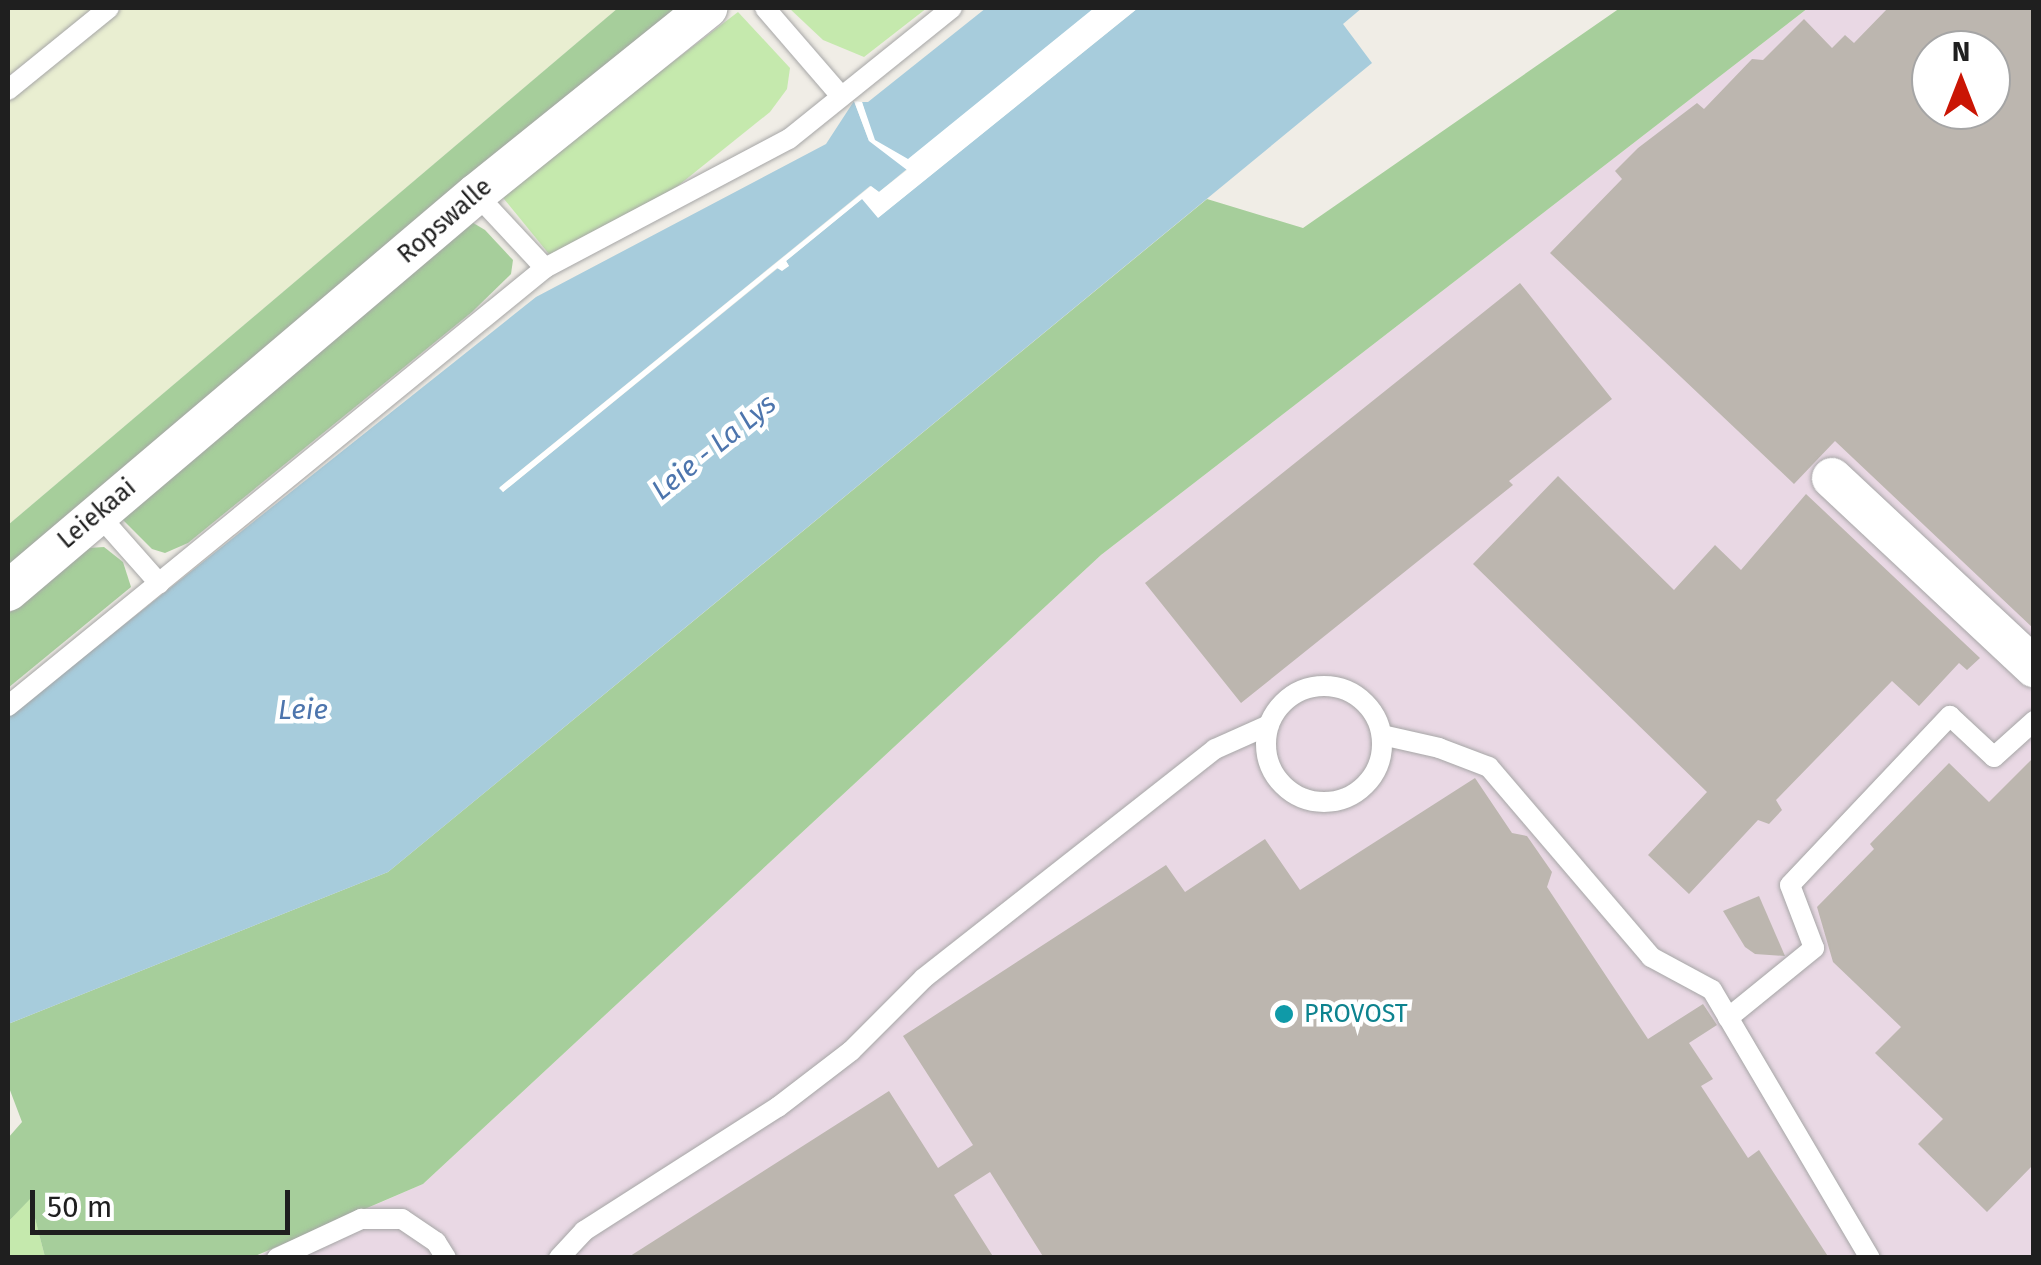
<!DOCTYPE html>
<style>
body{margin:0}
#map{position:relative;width:2041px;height:1265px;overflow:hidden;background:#f0ede6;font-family:"Fira Sans",sans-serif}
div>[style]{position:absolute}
.industrial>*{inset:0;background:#e9d8e4}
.farmland>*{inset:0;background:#e9eed1}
.grass>*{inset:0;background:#c5e9ad}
.forest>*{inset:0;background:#a6ce9b}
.water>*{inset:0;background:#a7ccdc}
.pier>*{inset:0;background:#fff}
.building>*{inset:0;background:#bcb6af}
.roads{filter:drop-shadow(0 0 2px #a6a6a6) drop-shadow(0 0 2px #a6a6a6)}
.service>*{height:20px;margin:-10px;padding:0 10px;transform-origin:10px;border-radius:10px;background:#fff}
.service>.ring{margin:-10px;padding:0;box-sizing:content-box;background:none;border:20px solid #fff;border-radius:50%}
.minor>*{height:40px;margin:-20px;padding:0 20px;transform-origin:20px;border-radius:20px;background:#fff}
.dots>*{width:28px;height:28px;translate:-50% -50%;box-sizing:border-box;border:5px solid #fff;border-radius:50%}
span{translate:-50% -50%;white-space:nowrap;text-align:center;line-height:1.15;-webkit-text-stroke:9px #fff;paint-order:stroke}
.street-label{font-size:25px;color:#1f1f1f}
.culture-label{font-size:25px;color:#0d838f}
.left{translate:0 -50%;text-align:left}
.water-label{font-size:28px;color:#4d75ad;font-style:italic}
.frame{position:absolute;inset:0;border:10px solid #1f1f1f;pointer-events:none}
.north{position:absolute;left:1911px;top:30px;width:100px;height:100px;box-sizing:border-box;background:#fff;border:2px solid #a5a5a5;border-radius:50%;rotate:0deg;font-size:28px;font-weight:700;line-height:40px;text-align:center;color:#1f1f1f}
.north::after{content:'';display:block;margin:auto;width:35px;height:45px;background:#ca1504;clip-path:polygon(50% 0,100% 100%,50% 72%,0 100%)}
.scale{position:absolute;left:30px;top:1190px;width:260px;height:45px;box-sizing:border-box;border:5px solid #1f1f1f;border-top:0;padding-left:12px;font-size:30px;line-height:35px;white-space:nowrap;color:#1f1f1f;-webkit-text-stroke:8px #fff;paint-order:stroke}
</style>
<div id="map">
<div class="industrial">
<div style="clip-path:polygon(evenodd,1808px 8px,2033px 8px,2033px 1257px,253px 1258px,423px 1184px,1101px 555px,1808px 8px,1931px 50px,1991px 50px,1991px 110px,1931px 110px,1931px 50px)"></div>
</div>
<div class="farmland">
<div style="clip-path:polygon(8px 8px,96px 8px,8px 76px)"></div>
<div style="clip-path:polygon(123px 8px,618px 8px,8px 525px,8px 101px)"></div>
</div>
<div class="grass">
<div style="clip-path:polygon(789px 8px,927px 8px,864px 57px,823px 40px)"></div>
<div style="clip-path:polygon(738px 12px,790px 68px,787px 89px,770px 112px,664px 197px,553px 259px,500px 194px)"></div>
<div style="clip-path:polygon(30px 1198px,45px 1257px,8px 1257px,8px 1222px)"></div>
</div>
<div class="forest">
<div style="clip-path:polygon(618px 8px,680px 8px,8px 566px,8px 525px)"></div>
<div style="clip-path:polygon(1620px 8px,1808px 8px,1101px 555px,423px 1184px,253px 1257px,45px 1257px,30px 1199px,8px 1222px,8px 1138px,22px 1122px,8px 1085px,8px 1024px,388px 872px,1207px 199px,1303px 228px)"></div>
<div style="clip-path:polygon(470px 221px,485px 230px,513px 260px,511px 274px,472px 312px,188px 543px,165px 553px,152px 549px,119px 516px)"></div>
<div style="clip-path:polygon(104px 547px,123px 562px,131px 587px,8px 688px,8px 614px,88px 548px)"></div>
</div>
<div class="water">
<div style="clip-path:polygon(986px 8px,1103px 8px,879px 192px,870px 186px,500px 487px,503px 492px,778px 268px,789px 266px,786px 261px,863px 198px,879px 217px,1138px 8px,1362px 8px,1343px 24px,1372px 63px,388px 872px,8px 1024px,8px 717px,536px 297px,826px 144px,854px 101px,869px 141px,873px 140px,862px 102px,868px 102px)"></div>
</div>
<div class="pier">
<div style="clip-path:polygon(1094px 8px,1138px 8px,878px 218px,862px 199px,786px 261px,789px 266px,782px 271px,777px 268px,503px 492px,499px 488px,871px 186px,879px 192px,907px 170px,869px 141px,854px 101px,862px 102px,875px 140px,908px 159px)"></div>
</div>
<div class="building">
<div style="clip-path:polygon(evenodd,1888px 8px,2034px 8px,2034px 629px,1835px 441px,1794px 484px,1550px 253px,1622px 179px,1615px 171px,1638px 148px,1697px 103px,1704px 109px,1752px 59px,1763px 60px,1804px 19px,1832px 48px,1845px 35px,1854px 43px,1888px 8px,1931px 50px,1991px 50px,1991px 110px,1931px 110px,1931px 50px)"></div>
<div style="clip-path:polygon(1520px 283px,1612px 399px,1509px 481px,1513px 485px,1241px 703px,1145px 583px)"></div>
<div style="clip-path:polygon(1558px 476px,1674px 590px,1715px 545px,1741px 570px,1806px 494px,1980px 658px,1967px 670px,1959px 663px,1919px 706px,1892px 681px,1776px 800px,1782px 810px,1769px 824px,1758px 820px,1689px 894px,1648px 855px,1707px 792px,1473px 564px)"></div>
<div style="clip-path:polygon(2034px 757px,2034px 1164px,1987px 1212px,1918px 1144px,1943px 1119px,1875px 1053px,1901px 1027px,1833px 962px,1817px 907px,1874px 849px,1870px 844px,1949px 763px,1989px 802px)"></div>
<div style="clip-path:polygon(1475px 778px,1512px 833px,1527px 836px,1552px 872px,1547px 887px,1648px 1039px,1703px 1004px,1717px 1025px,1689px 1043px,1713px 1079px,1701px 1086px,1748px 1158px,1759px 1150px,1829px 1258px,1044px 1258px,990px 1172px,954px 1195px,994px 1258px,627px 1258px,889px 1091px,938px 1168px,973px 1145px,903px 1036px,1166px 865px,1185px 892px,1265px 839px,1300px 890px)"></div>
<div style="clip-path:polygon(1759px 896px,1785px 956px,1755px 954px,1745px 947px,1723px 911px)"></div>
</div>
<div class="roads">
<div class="service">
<div style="left:765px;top:8px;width:115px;rotate:49.2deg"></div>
<div style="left:8px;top:90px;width:130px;rotate:-39.1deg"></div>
<div style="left:476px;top:194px;width:101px;rotate:47deg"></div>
<div style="left:97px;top:513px;width:94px;rotate:48.5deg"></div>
<div class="ring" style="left:1266px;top:686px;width:96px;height:96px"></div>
<div style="left:8px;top:706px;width:693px;rotate:-39.2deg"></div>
<div style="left:545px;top:268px;width:276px;rotate:-27.9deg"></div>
<div style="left:789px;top:139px;width:209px;rotate:-38.8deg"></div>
<div style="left:1382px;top:735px;width:58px;rotate:12.8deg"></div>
<div style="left:1439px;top:748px;width:53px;rotate:20.8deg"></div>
<div style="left:1489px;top:767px;width:250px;rotate:49.5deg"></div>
<div style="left:1651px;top:957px;width:69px;rotate:28.4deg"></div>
<div style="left:1712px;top:990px;width:311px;rotate:59.5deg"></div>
<div style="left:1728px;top:1018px;width:111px;rotate:-39.1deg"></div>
<div style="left:1814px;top:948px;width:67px;rotate:-110.9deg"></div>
<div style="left:1790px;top:885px;width:233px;rotate:-46.6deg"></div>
<div style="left:1950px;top:716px;width:60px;rotate:43deg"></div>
<div style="left:1994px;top:757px;width:54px;rotate:-42deg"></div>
<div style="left:277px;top:1258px;width:93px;rotate:-24.9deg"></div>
<div style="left:361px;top:1219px;width:41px"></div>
<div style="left:402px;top:1219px;width:41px;rotate:34.1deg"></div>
<div style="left:436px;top:1242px;width:19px;rotate:58deg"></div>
<div style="left:559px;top:1258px;width:37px;rotate:-47deg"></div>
<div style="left:584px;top:1231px;width:230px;rotate:-32.6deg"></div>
<div style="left:778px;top:1107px;width:92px;rotate:-37.5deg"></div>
<div style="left:851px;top:1051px;width:103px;rotate:-45deg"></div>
<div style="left:924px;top:978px;width:370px;rotate:-38.2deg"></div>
<div style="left:1215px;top:749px;width:59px;rotate:-24deg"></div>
</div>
<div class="minor">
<div style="left:1832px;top:478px;width:277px;rotate:43.1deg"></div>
<div style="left:8px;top:591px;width:614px;rotate:-40.31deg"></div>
<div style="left:476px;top:194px;width:297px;rotate:-38.8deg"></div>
</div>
</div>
<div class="dots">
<div style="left:1284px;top:1014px;background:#0f9aa8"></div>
</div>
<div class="street-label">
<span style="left:445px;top:221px;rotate:-41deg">Ropswalle</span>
<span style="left:97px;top:514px;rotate:-40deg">Leiekaai</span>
</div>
<div class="culture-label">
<span class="left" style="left:1304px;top:1014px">PROVOST</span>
</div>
<div class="water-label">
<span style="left:714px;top:447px;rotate:-39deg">Leie - La Lys</span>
<span style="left:303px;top:710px">Leie</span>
</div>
<div class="frame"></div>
<div class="north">N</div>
<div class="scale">50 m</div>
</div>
